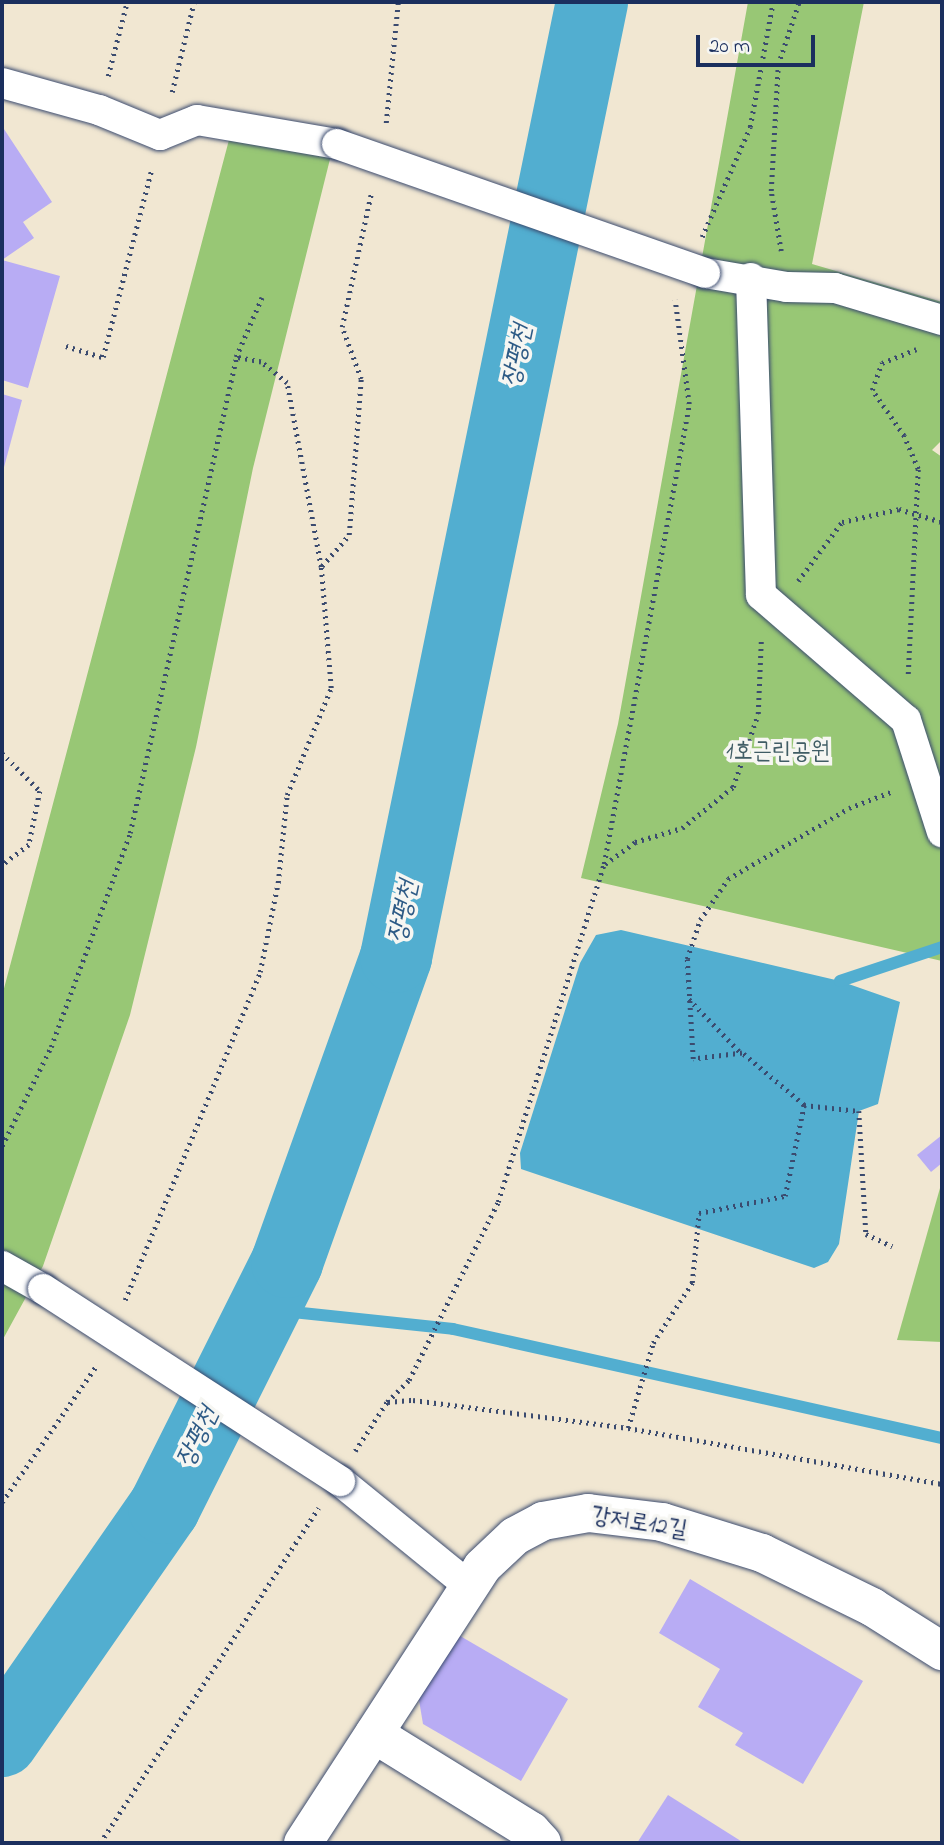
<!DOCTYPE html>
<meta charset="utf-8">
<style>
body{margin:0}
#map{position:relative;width:944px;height:1845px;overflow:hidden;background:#f1e7d2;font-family:"Indie Flower","Poor Story",sans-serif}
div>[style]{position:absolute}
.green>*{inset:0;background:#98c775}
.water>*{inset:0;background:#52aed0}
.stream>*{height:12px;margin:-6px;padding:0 6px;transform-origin:6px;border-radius:6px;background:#52aed0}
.river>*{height:72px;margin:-36px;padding:0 36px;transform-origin:36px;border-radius:36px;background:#52aed0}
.building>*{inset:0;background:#b8acf4}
.path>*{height:4.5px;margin-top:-2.25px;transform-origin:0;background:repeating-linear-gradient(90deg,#3b4b6f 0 2px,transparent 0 7px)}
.roads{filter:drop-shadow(0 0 2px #3b4b6f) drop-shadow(0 0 2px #3b4b6f)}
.pedestrian>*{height:30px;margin:-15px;padding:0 15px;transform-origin:15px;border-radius:15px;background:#fff}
.minor>*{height:38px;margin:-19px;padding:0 19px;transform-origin:19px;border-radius:19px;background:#fff}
.tertiary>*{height:38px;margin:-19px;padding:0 19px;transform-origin:19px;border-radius:19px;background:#fff}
.bridges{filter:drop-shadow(0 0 2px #3b4b6f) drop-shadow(0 0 2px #3b4b6f)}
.pedestrian-bridge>*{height:30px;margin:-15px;padding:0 15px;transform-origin:15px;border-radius:15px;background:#fff}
span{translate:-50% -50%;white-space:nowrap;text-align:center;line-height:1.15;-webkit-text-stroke:7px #f6f6f2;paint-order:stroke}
.park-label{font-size:24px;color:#405d65}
.street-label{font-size:24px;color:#1b2f5e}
.water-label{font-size:26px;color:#2e5b86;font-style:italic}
.frame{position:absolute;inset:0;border:4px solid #1b2f5e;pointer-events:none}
.scale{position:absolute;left:696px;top:35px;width:119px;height:32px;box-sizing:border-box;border:4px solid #1b2f5e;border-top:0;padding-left:9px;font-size:21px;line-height:24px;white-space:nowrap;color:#1b2f5e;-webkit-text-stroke:5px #f6f6f2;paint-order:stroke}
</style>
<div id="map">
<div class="green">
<div style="clip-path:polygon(748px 2px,864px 2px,812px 264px,942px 302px,942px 440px,932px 450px,942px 457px,942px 961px,581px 878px,618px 724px)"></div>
<div style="clip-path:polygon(234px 121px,335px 139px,253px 468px,196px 747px,130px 1015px,43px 1266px,2px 1341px,2px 996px)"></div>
<div style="clip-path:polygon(942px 1181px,942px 1342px,897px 1340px)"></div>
</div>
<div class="water">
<div style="clip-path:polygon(621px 930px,840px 981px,900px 1002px,878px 1104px,859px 1111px,839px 1244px,828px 1262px,814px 1268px,521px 1169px,520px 1153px,580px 963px,596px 935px)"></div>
</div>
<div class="stream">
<div style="left:840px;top:981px;width:108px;rotate:-18.4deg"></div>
<div style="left:264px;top:1309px;width:190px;rotate:6deg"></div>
<div style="left:453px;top:1329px;width:501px;rotate:12.57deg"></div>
</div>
<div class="river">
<div style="left:2px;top:1741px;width:284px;rotate:-55.2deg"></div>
<div style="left:164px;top:1508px;width:275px;rotate:-63.4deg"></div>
<div style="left:287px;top:1262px;width:324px;rotate:-70.3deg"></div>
<div style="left:396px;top:957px;width:975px;rotate:-78.4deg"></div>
</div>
<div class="building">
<div style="clip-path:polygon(2px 126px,52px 202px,23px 222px,34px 238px,2px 260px,60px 276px,28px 388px,2px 380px)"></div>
<div style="clip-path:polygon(2px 394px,22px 400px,3px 471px,2px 471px)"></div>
<div style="clip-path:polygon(942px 1135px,942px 1163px,931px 1172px,917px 1155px)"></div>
<div style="clip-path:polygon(690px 1579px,863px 1681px,803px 1784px,735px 1745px,743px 1733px,698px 1707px,720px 1669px,659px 1633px)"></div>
<div style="clip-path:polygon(455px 1633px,568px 1699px,521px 1781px,423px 1724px,418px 1694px)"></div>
<div style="clip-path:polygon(668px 1795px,744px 1843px,637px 1843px)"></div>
</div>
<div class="path">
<div style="left:108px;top:76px;width:76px;rotate:-75.6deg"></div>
<div style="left:172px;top:92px;width:93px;rotate:-76.3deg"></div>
<div style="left:386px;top:123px;width:122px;rotate:-84.3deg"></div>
<div style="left:702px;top:237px;width:120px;rotate:-66.4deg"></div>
<div style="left:750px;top:127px;width:127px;rotate:-79.6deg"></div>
<div style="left:781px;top:251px;width:61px;rotate:-99.5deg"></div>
<div style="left:771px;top:191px;width:126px;rotate:-86.8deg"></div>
<div style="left:778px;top:65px;width:66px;rotate:-71.6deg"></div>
<div style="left:66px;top:346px;width:39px;rotate:17deg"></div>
<div style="left:103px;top:357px;width:195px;rotate:-75.5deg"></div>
<div style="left:322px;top:566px;width:41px;rotate:-48.9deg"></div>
<div style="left:349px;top:535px;width:156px;rotate:-85.6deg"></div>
<div style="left:361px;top:379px;width:55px;rotate:-110.1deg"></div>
<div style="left:342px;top:327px;width:136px;rotate:-77.7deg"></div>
<div style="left:798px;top:581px;width:74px;rotate:-53.3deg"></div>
<div style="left:842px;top:522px;width:58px;rotate:-12.8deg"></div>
<div style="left:899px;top:509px;width:45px;rotate:16.8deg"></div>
<div style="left:908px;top:674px;width:205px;rotate:-87.2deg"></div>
<div style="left:918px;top:469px;width:36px;rotate:-113deg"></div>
<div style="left:904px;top:436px;width:56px;rotate:-124.8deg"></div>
<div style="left:872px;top:390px;width:29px;rotate:-70deg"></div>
<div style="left:882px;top:363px;width:37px;rotate:-22deg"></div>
<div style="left:2px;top:753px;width:54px;rotate:45deg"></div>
<div style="left:40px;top:791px;width:55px;rotate:101.5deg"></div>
<div style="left:29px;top:845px;width:34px;rotate:143deg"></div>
<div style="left:605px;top:864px;width:37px;rotate:-36deg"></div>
<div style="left:635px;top:842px;width:49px;rotate:-16.6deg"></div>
<div style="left:682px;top:828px;width:65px;rotate:-38.8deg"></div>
<div style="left:733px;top:787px;width:77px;rotate:-71.1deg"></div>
<div style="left:758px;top:714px;width:73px;rotate:-87.6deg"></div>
<div style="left:689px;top:999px;width:75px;rotate:46.1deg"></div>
<div style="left:804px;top:1105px;width:55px;rotate:6.2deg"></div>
<div style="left:859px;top:1111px;width:123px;rotate:86.7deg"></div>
<div style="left:866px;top:1234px;width:29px;rotate:25deg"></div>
<div style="left:2px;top:1146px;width:110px;rotate:-63.7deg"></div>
<div style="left:51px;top:1047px;width:228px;rotate:-69.7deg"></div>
<div style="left:130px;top:833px;width:488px;rotate:-77.4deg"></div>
<div style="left:236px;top:357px;width:65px;rotate:-66.6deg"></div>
<div style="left:125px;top:1300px;width:355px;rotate:-67.6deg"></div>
<div style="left:260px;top:972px;width:91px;rotate:-78.6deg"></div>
<div style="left:278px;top:883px;width:88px;rotate:-84.2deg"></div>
<div style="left:287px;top:795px;width:116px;rotate:-67.6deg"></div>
<div style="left:331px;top:688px;width:121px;rotate:-94.7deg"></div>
<div style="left:321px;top:567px;width:187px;rotate:-100.5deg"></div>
<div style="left:287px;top:383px;width:33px;rotate:-141deg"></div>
<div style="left:261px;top:362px;width:25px;rotate:-169deg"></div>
<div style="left:388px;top:1402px;width:25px;rotate:-5deg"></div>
<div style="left:413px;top:1400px;width:217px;rotate:7.4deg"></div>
<div style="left:628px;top:1428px;width:319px;rotate:10.1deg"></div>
<div style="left:628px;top:1428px;width:89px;rotate:-73.6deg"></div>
<div style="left:653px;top:1343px;width:72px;rotate:-57deg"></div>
<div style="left:692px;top:1283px;width:70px;rotate:-84.3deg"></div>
<div style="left:699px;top:1213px;width:88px;rotate:-11.2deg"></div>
<div style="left:785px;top:1196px;width:93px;rotate:-78.2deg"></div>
<div style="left:804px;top:1105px;width:81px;rotate:-140deg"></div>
<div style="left:742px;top:1053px;width:49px;rotate:173deg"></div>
<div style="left:693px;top:1059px;width:100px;rotate:-93.4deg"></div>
<div style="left:687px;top:959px;width:41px;rotate:-71.6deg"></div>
<div style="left:700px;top:920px;width:50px;rotate:-55.7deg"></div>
<div style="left:728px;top:879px;width:140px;rotate:-30.4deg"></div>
<div style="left:849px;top:808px;width:47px;rotate:-21.1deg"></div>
<div style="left:355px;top:1451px;width:59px;rotate:-56.9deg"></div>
<div style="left:387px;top:1402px;width:31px;rotate:-45deg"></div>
<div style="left:409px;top:1380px;width:199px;rotate:-63.4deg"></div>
<div style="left:498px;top:1202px;width:354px;rotate:-72.6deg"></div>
<div style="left:604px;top:864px;width:468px;rotate:-79.5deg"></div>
<div style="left:689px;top:404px;width:105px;rotate:-97.7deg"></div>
<div style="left:2px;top:1502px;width:165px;rotate:-55.3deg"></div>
<div style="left:100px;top:1843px;width:400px;rotate:-56.9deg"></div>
</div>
<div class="roads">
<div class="pedestrian">
<div style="left:2px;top:83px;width:101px;rotate:15.6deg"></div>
<div style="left:99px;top:110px;width:66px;rotate:22.3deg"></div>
<div style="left:160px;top:135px;width:40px;rotate:-22deg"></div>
<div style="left:197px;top:120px;width:142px;rotate:9.7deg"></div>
<div style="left:705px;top:273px;width:83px;rotate:9.7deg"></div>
<div style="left:787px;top:287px;width:48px;rotate:1.2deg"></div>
<div style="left:835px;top:288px;width:112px;rotate:16.7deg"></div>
<div style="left:751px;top:278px;width:317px;rotate:88.2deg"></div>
<div style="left:761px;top:595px;width:191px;rotate:40.8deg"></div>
<div style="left:906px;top:720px;width:118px;rotate:72.2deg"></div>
<div style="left:2px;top:1266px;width:47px;rotate:29.3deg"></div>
<div style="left:340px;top:1481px;width:165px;rotate:39.1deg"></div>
</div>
<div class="minor">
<div style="left:374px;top:1734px;width:185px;rotate:31.7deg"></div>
<div style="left:531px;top:1831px;width:16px;rotate:47deg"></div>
</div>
<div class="tertiary">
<div style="left:303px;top:1843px;width:329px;rotate:-57deg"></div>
<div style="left:482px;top:1567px;width:45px;rotate:-43.2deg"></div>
<div style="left:515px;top:1536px;width:32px;rotate:-28deg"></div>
<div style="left:543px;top:1521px;width:46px;rotate:-10.1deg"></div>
<div style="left:588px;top:1513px;width:75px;rotate:6.9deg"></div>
<div style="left:662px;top:1522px;width:105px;rotate:17.2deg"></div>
<div style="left:762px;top:1553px;width:123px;rotate:26.1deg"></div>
<div style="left:872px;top:1607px;width:83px;rotate:32.2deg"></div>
</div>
</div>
<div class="bridges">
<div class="pedestrian-bridge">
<div style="left:337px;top:144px;width:390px;rotate:19.3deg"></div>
<div style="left:43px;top:1289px;width:354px;rotate:32.9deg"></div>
</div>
</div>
<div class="park-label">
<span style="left:778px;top:753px">1호근린공원</span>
</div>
<div class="street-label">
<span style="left:639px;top:1524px;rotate:9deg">강저로12길</span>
</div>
<div class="water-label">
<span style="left:519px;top:356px;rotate:-78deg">장평천</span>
<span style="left:405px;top:912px;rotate:-78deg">장평천</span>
<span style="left:199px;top:1438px;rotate:-64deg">장평천</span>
</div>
<div class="frame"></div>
<div class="scale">20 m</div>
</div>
